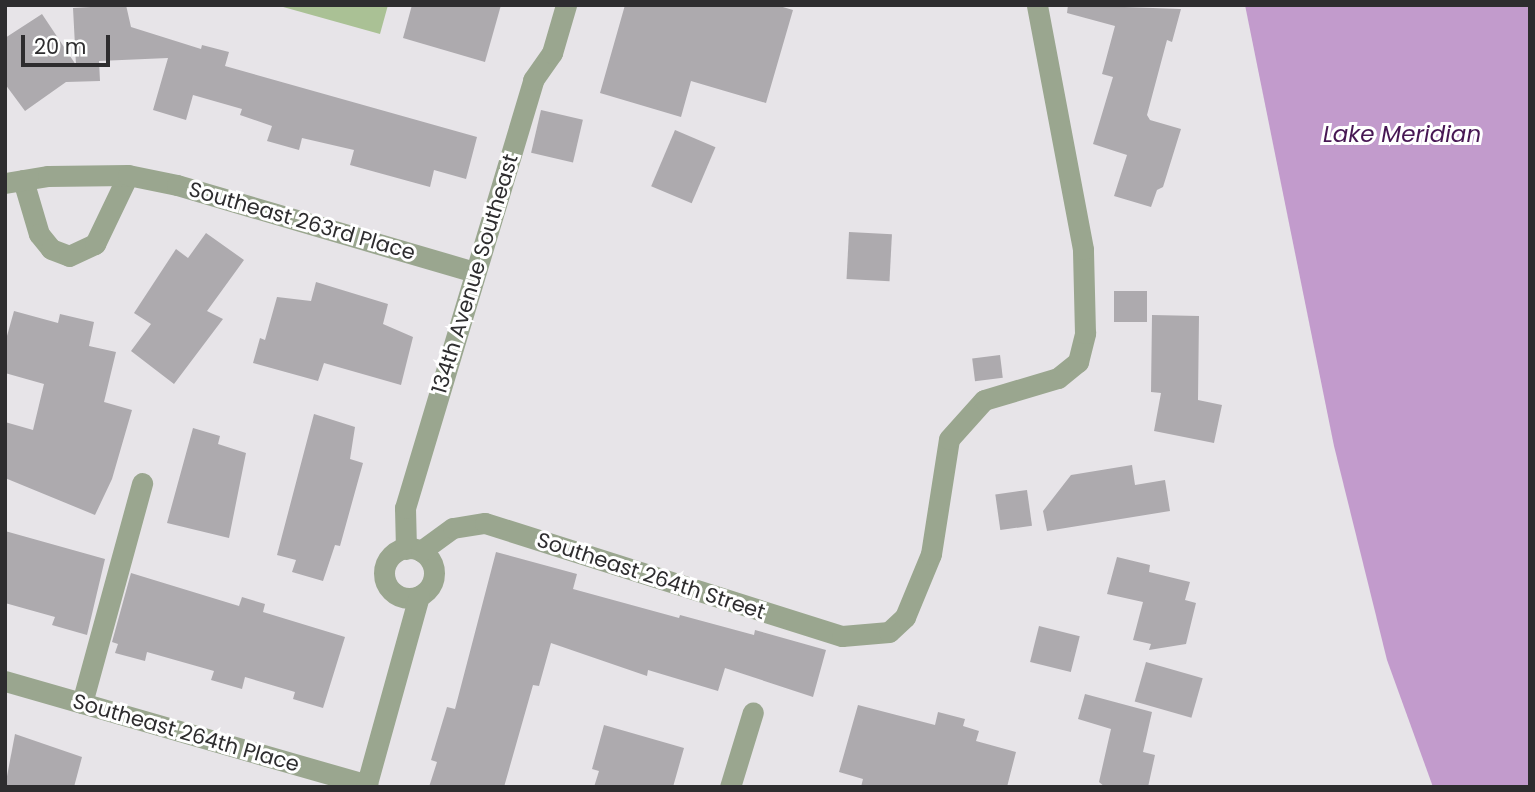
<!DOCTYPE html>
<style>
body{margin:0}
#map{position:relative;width:1535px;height:792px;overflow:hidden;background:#e7e4e8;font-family:Poppins,sans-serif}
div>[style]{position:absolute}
.green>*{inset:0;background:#aac195}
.water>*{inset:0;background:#c29bcc}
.building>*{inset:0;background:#adaaae;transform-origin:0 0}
.minor>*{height:21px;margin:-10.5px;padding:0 10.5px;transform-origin:10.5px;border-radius:10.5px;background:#9aa68f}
.minor>.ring{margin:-10.5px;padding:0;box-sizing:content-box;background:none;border:21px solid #9aa68f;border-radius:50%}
span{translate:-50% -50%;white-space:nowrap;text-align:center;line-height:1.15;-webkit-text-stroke:6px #fff;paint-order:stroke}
.street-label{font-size:21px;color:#2e2d2f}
.water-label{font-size:23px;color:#471753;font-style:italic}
.frame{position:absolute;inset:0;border:7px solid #2e2d2f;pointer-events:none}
.scale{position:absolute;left:21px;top:35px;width:89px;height:32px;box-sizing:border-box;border:4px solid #2e2d2f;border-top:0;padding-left:9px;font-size:21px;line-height:24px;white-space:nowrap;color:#2e2d2f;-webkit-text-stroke:5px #fff;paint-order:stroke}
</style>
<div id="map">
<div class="green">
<div style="clip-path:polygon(276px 5px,388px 5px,380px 34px)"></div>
</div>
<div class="water">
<div style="clip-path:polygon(1245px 5px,1530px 5px,1530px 787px,1433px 787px,1387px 660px,1334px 446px)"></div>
</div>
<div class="building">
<div style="clip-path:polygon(126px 5px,131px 27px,201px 49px,202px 45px,229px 52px,225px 66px,477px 137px,466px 179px,434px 170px,430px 187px,350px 165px,354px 150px,302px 138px,299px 150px,267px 141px,272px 126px,240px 115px,242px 109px,193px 95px,186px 120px,153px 110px,168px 58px,99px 61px,100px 81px,66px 82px,25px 111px,5px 84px,5px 38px,42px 14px,76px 65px,73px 8px)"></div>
<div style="clip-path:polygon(412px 5px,501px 5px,485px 62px,403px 38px)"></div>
<div style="clip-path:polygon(625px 5px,776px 5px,793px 10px,766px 103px,691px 81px,681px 117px,600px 93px)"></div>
<div style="clip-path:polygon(1068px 5px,1181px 9px,1172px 42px,1167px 40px,1147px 115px,1150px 120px,1181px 129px,1163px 187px,1157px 190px,1151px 207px,1114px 196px,1127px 155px,1093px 144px,1113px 77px,1102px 74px,1115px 26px,1067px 13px)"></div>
<div style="left:541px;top:110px;width:43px;height:44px;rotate:13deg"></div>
<div style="left:675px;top:130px;width:44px;height:61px;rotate:23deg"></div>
<div style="left:849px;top:232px;width:43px;height:47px;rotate:3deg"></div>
<div style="clip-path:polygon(206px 233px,244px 260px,207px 311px,223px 319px,174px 384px,131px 351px,151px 324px,134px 313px,176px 249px,188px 258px)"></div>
<div style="clip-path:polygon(316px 282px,388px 304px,383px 324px,413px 337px,401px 385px,324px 363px,318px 381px,253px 363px,260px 338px,265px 340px,277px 297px,311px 301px)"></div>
<div style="left:1114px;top:291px;width:33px;height:31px"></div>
<div style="clip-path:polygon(14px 311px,58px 323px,60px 314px,94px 322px,89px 346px,116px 352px,104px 402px,132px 410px,112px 479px,95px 515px,5px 478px,5px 422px,33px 430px,44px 384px,5px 373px,5px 343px)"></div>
<div style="clip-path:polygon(1152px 315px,1199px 316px,1198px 400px,1222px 405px,1214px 443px,1154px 431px,1161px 393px,1151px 392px)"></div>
<div style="left:1000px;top:355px;width:23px;height:28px;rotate:83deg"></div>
<div style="clip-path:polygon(314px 414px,355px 427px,350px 459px,363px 463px,340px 546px,335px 545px,323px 581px,292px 572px,296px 560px,277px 555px)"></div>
<div style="clip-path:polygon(193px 428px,220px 436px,218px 444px,246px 453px,229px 538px,167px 523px)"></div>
<div style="clip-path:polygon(1132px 465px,1135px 485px,1165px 480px,1170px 511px,1047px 531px,1043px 511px,1071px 475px)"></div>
<div style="left:1027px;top:490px;width:36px;height:32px;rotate:82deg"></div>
<div style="clip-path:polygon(5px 531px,105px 559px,87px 635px,52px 625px,55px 617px,5px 603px)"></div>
<div style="clip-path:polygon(496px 552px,577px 574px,573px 589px,679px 618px,680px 615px,754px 635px,755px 630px,826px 650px,813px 697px,725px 668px,718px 691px,648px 670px,647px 676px,551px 643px,539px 686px,533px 685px,504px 787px,429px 787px,437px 762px,431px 760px,447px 707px,455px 709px)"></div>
<div style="clip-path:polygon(1117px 557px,1150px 565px,1149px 572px,1190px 582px,1185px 600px,1196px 603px,1186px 644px,1149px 650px,1151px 644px,1133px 640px,1143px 602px,1107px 594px)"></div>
<div style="clip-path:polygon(131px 573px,239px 606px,242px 597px,265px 604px,263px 612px,345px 637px,323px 708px,293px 699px,295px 692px,245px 677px,242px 689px,211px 680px,214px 671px,147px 652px,145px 661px,115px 653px,118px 644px,112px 642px)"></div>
<div style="left:1039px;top:626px;width:42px;height:37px;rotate:14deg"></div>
<div style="left:1146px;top:662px;width:59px;height:41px;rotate:16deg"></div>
<div style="clip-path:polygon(1085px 694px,1152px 712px,1143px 752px,1155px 755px,1148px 787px,1105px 787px,1099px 782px,1111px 729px,1078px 719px)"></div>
<div style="clip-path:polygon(858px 705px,935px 725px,938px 712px,965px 719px,963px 726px,979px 731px,976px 741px,1016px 752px,1007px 787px,861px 787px,863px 779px,839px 772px)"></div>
<div style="clip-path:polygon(604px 725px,684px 748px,673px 787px,594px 787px,599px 771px,592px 769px)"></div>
<div style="clip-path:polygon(15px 734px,82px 757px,74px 787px,5px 787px)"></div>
</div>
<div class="minor">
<div style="left:23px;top:180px;width:56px;rotate:73.5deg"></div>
<div style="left:39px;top:234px;width:19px;rotate:51deg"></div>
<div style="left:51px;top:249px;width:19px;rotate:21deg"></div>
<div style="left:69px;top:256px;width:29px;rotate:-25deg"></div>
<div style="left:95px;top:244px;width:76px;rotate:-64.4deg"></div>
<div style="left:5px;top:183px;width:44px;rotate:-9.2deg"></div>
<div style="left:48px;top:176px;width:80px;rotate:-0.7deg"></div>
<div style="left:128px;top:175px;width:50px;rotate:11.5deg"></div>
<div style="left:177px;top:185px;width:309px;rotate:16.3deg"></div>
<div class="ring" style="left:384px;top:548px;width:29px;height:29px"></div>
<div style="left:406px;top:549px;width:41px;rotate:-91.4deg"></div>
<div style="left:405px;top:508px;width:447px;rotate:-73.3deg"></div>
<div style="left:533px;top:80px;width:33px;rotate:-55deg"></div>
<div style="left:552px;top:53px;width:50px;rotate:-73.7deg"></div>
<div style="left:421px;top:551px;width:39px;rotate:-36deg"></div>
<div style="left:453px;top:528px;width:32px;rotate:-9deg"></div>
<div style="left:485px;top:523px;width:374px;rotate:17.6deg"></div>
<div style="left:842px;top:636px;width:47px;rotate:-4.9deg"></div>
<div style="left:889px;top:632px;width:22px;rotate:-43deg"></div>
<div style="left:905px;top:617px;width:68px;rotate:-67.6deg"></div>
<div style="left:931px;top:554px;width:116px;rotate:-81.1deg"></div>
<div style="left:949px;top:439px;width:52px;rotate:-48.1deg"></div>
<div style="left:984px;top:400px;width:77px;rotate:-16.6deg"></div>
<div style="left:1058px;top:378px;width:26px;rotate:-39deg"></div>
<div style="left:1078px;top:362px;width:30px;rotate:-76deg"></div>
<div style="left:1085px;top:333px;width:84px;rotate:-91.4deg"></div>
<div style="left:1083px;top:249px;width:248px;rotate:-100.7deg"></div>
<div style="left:5px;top:681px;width:377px;rotate:16deg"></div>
<div style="left:82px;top:703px;width:228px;rotate:-74.7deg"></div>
<div style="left:366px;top:787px;width:198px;rotate:-74.5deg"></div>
<div style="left:730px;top:787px;width:78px;rotate:-73deg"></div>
</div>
<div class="street-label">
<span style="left:302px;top:221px;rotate:16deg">Southeast 263rd Place</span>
<span style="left:475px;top:274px;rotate:-73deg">134th Avenue Southeast</span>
<span style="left:651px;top:576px;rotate:18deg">Southeast 264th Street</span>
<span style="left:186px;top:733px;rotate:16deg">Southeast 264th Place</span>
</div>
<div class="water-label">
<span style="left:1402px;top:134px">Lake Meridian</span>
</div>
<div class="frame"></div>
<div class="scale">20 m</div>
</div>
